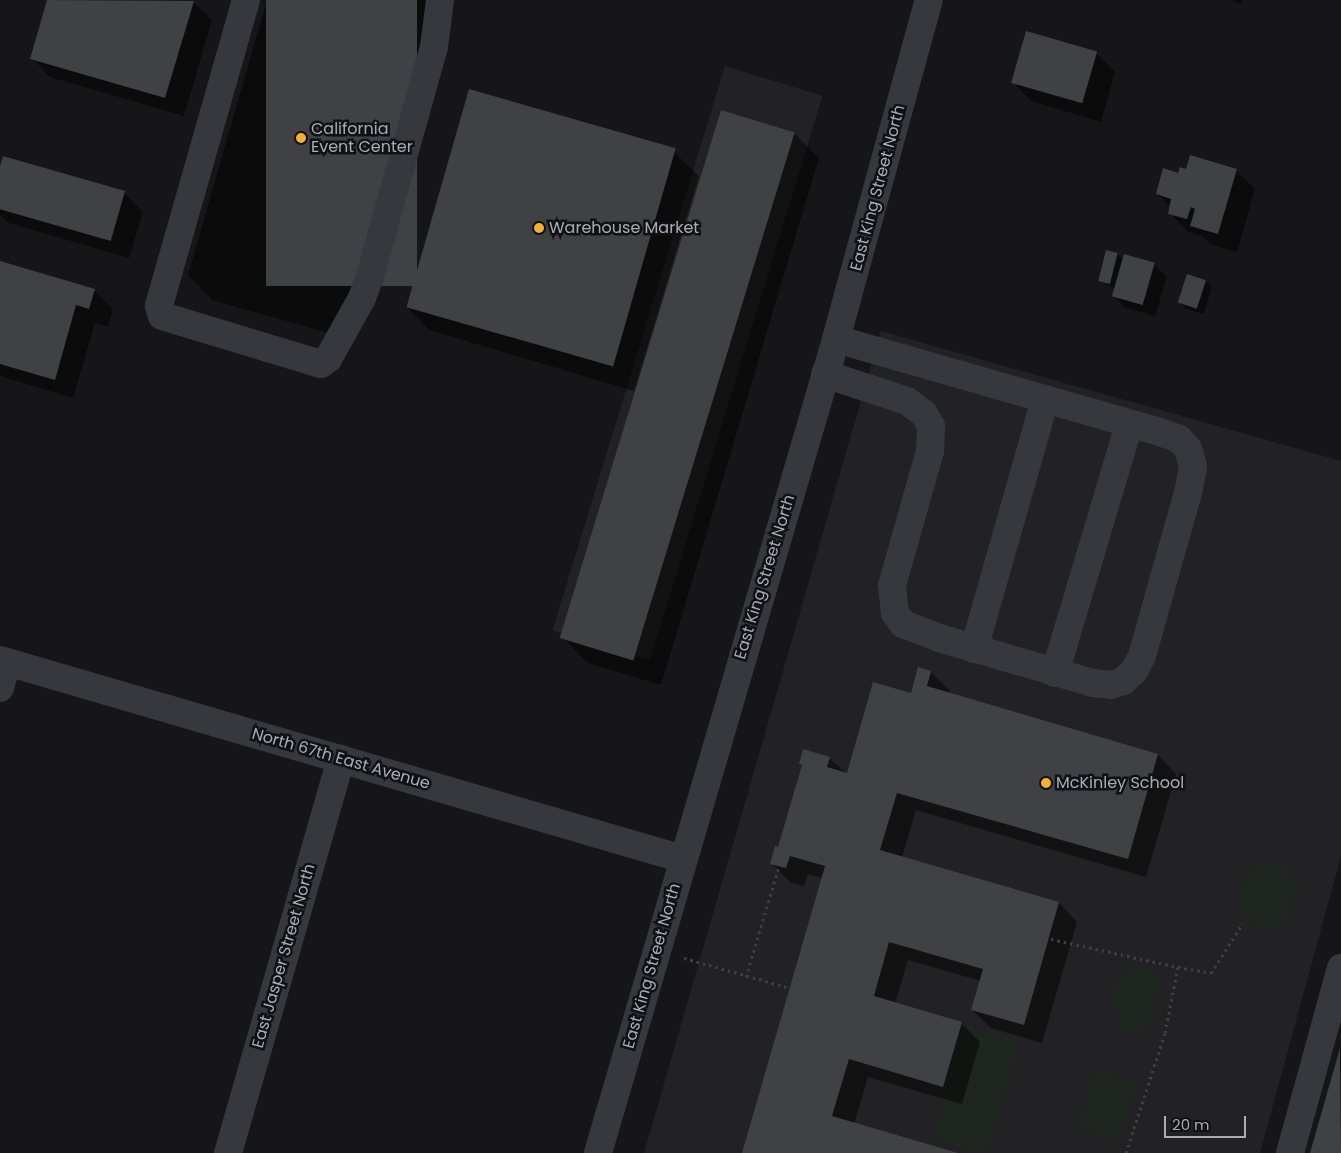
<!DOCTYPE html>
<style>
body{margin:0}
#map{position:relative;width:1341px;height:1153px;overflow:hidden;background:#161618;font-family:Poppins,sans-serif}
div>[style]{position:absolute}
.built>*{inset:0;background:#222225;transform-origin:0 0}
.green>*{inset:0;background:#1e261f;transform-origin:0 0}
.shadow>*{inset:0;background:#0007}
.building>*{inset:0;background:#404145;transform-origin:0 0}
.path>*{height:3px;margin-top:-1.5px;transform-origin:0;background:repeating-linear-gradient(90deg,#3d3f44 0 2.5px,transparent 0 6.5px)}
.minor>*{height:28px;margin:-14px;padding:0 14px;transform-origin:14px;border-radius:14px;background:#37383d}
.dots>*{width:14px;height:14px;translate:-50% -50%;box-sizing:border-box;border:2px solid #111113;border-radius:50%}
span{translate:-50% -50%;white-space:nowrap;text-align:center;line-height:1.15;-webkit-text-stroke:5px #111113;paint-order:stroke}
.poi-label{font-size:16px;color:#a8adb8}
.left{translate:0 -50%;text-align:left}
.street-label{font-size:16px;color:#a8adb8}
.scale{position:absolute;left:1164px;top:1116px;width:82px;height:22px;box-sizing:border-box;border:2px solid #a8adb8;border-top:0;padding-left:6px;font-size:15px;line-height:18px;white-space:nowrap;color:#a8adb8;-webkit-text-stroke:4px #111113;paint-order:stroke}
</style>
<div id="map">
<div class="built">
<div style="left:725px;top:66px;width:102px;height:590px;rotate:17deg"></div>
<div style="clip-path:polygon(881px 331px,1341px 461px,1341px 856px,1260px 1153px,644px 1153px)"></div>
</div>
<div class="green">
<div style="clip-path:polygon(1264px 862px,1279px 863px,1290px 870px,1298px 885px,1285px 925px,1264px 929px,1241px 918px,1237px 905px,1246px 872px)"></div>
<div style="clip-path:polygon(1128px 967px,1151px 970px,1159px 980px,1151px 1024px,1144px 1030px,1131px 1033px,1122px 1030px,1120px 1014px,1108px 1005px,1113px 989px)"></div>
<div style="left:966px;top:1025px;width:56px;height:119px;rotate:16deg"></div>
<div style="left:1095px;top:1069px;width:44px;height:63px;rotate:16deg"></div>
</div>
<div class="shadow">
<div style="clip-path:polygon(49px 0,193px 2px,212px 20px,184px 116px,50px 77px,32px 58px)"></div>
<div style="clip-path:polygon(267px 0,430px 0,444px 14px,350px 339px,212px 300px,188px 275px)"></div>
<div style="clip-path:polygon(1231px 0,1242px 0,1241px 4px)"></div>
<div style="clip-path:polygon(1027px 33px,1097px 54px,1115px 72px,1101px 122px,1031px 101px,1013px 82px)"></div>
<div style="clip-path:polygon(721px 112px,795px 134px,819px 158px,661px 685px,588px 663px,563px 638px)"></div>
<div style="clip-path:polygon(674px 152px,699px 176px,634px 391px,429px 330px,405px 305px)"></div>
<div style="clip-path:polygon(4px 158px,124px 193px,143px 212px,129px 258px,9px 223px,0 215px,0 170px)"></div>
<div style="clip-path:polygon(1236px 170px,1255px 189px,1237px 252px,1210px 244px,1202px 236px,1188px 232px,1170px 213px,1171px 207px,1157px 194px,1187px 171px)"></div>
<div style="clip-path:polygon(1117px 254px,1123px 260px,1154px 264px,1167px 277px,1155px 316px,1125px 308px,1113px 295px,1114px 289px,1099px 280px)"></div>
<div style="clip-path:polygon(0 263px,94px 290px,113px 309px,108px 327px,95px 323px,73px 398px,0 376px)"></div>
<div style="clip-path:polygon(1206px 281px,1212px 287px,1204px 314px,1186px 309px,1180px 303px)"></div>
<div style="clip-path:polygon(931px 672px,950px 691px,949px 694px,1158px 755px,1176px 774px,1146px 877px,916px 810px,902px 857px,1059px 903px,1077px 922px,1042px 1043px,991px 1028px,972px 1010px,981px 981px,908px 960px,895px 1004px,961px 1023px,980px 1042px,962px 1104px,868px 1077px,854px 1124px,955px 1153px,743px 1153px,823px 878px,808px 874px,804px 886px,790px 882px,771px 863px,779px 849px,803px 766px,800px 763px,829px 758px,847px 774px)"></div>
<div style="clip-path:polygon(1341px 1050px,1341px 1153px,1312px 1153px)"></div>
</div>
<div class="building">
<div style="clip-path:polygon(47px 0,194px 1px,165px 98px,30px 59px)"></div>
<div style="left:266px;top:0;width:151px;height:286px"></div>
<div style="left:1026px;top:31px;width:74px;height:54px;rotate:16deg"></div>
<div style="left:469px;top:89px;width:215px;height:227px;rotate:16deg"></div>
<div style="left:721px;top:110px;width:77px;height:552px;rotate:17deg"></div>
<div style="clip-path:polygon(1190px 155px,1237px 169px,1218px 234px,1190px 226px,1195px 209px,1191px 207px,1187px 219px,1168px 214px,1171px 199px,1156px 194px,1163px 168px,1178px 173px,1180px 167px,1186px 169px)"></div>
<div style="left:3px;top:156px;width:127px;height:52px;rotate:16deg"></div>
<div style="left:1106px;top:250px;width:12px;height:32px;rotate:14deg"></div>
<div style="left:1124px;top:254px;width:32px;height:44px;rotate:16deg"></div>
<div style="clip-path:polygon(0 261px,95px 289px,89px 309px,76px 305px,55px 380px,0 364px)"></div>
<div style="left:1187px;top:274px;width:20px;height:30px;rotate:18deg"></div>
<div style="clip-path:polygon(918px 667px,931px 671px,927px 686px,1158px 754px,1128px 859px,897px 793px,880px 850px,1059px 902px,1024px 1025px,971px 1010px,983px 969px,889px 942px,874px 996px,962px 1022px,943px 1087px,849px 1059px,832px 1116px,958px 1153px,742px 1153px,825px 866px,790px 856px,786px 868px,770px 864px,775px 846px,778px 847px,802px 765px,799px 764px,803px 749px,830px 757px,827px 767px,847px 773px,873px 682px,911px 693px)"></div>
<div style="clip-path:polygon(1340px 1048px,1341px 1153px,1310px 1153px)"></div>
</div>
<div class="path">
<div style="left:1051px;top:939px;width:130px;rotate:12.4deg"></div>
<div style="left:684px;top:958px;width:110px;rotate:15.8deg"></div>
<div style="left:746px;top:977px;width:116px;rotate:-73.4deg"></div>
<div style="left:1126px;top:1153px;width:126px;rotate:-72deg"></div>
<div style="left:1165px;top:1033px;width:67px;rotate:-78.9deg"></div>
<div style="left:1178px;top:967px;width:34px;rotate:10deg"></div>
<div style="left:1211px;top:973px;width:59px;rotate:-57.4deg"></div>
</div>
<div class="minor">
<div style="left:246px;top:0;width:318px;rotate:105.9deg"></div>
<div style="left:159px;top:306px;width:10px;rotate:73deg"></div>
<div style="left:162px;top:316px;width:166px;rotate:16.8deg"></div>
<div style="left:321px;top:364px;width:9px;rotate:-36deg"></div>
<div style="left:328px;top:359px;width:70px;rotate:-60.9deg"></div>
<div style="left:362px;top:298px;width:23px;rotate:-70deg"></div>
<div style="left:370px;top:276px;width:238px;rotate:-74.4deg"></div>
<div style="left:434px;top:47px;width:47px;rotate:-82.7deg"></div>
<div style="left:825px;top:374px;width:86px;rotate:18.2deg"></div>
<div style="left:907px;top:401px;width:21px;rotate:37deg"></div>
<div style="left:924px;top:414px;width:14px;rotate:60deg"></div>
<div style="left:931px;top:426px;width:25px;rotate:92deg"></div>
<div style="left:930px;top:451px;width:139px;rotate:105.8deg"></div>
<div style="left:892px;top:585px;width:28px;rotate:84deg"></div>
<div style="left:895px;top:613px;width:14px;rotate:54deg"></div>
<div style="left:903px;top:624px;width:39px;rotate:21deg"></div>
<div style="left:939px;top:638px;width:160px;rotate:16.3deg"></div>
<div style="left:1093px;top:683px;width:18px;rotate:6deg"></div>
<div style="left:1111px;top:685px;width:13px;rotate:-18deg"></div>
<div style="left:1123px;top:681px;width:15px;rotate:-42deg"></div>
<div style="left:1134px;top:671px;width:17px;rotate:-62deg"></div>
<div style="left:1142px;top:656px;width:173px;rotate:-74.3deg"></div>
<div style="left:1189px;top:489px;width:23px;rotate:-80deg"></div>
<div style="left:1193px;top:466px;width:18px;rotate:-106deg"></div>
<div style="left:1188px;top:449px;width:13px;rotate:-132deg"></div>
<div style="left:1179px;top:439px;width:20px;rotate:-160deg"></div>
<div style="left:1160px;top:432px;width:337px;rotate:-164deg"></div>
<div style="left:974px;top:649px;width:260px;rotate:-74.1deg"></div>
<div style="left:0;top:660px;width:711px;rotate:16.24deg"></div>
<div style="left:1055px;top:673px;width:260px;rotate:-73.4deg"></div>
<div style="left:0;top:688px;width:27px;rotate:-75deg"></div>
<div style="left:228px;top:1153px;width:410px;rotate:-74deg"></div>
<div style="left:598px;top:1153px;width:848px;rotate:-73.7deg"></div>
<div style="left:836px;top:339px;width:352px;rotate:-74.7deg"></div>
<div style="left:1290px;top:1153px;width:192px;rotate:-74.6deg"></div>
</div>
<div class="dots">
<div style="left:301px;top:138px;background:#f2b134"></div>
<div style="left:539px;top:228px;background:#f2b134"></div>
<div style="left:1046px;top:783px;background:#f2b134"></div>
</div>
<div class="poi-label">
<span class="left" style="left:311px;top:138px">California<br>Event Center</span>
<span class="left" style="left:549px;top:228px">Warehouse Market</span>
<span class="left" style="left:1056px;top:783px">McKinley School</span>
</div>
<div class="street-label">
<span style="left:878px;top:188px;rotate:-75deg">East King Street North</span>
<span style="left:765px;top:577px;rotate:-73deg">East King Street North</span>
<span style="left:341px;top:759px;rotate:16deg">North 67th East Avenue</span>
<span style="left:284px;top:956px;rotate:-74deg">East Jasper Street North</span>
<span style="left:652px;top:966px;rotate:-74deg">East King Street North</span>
</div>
<div class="scale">20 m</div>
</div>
